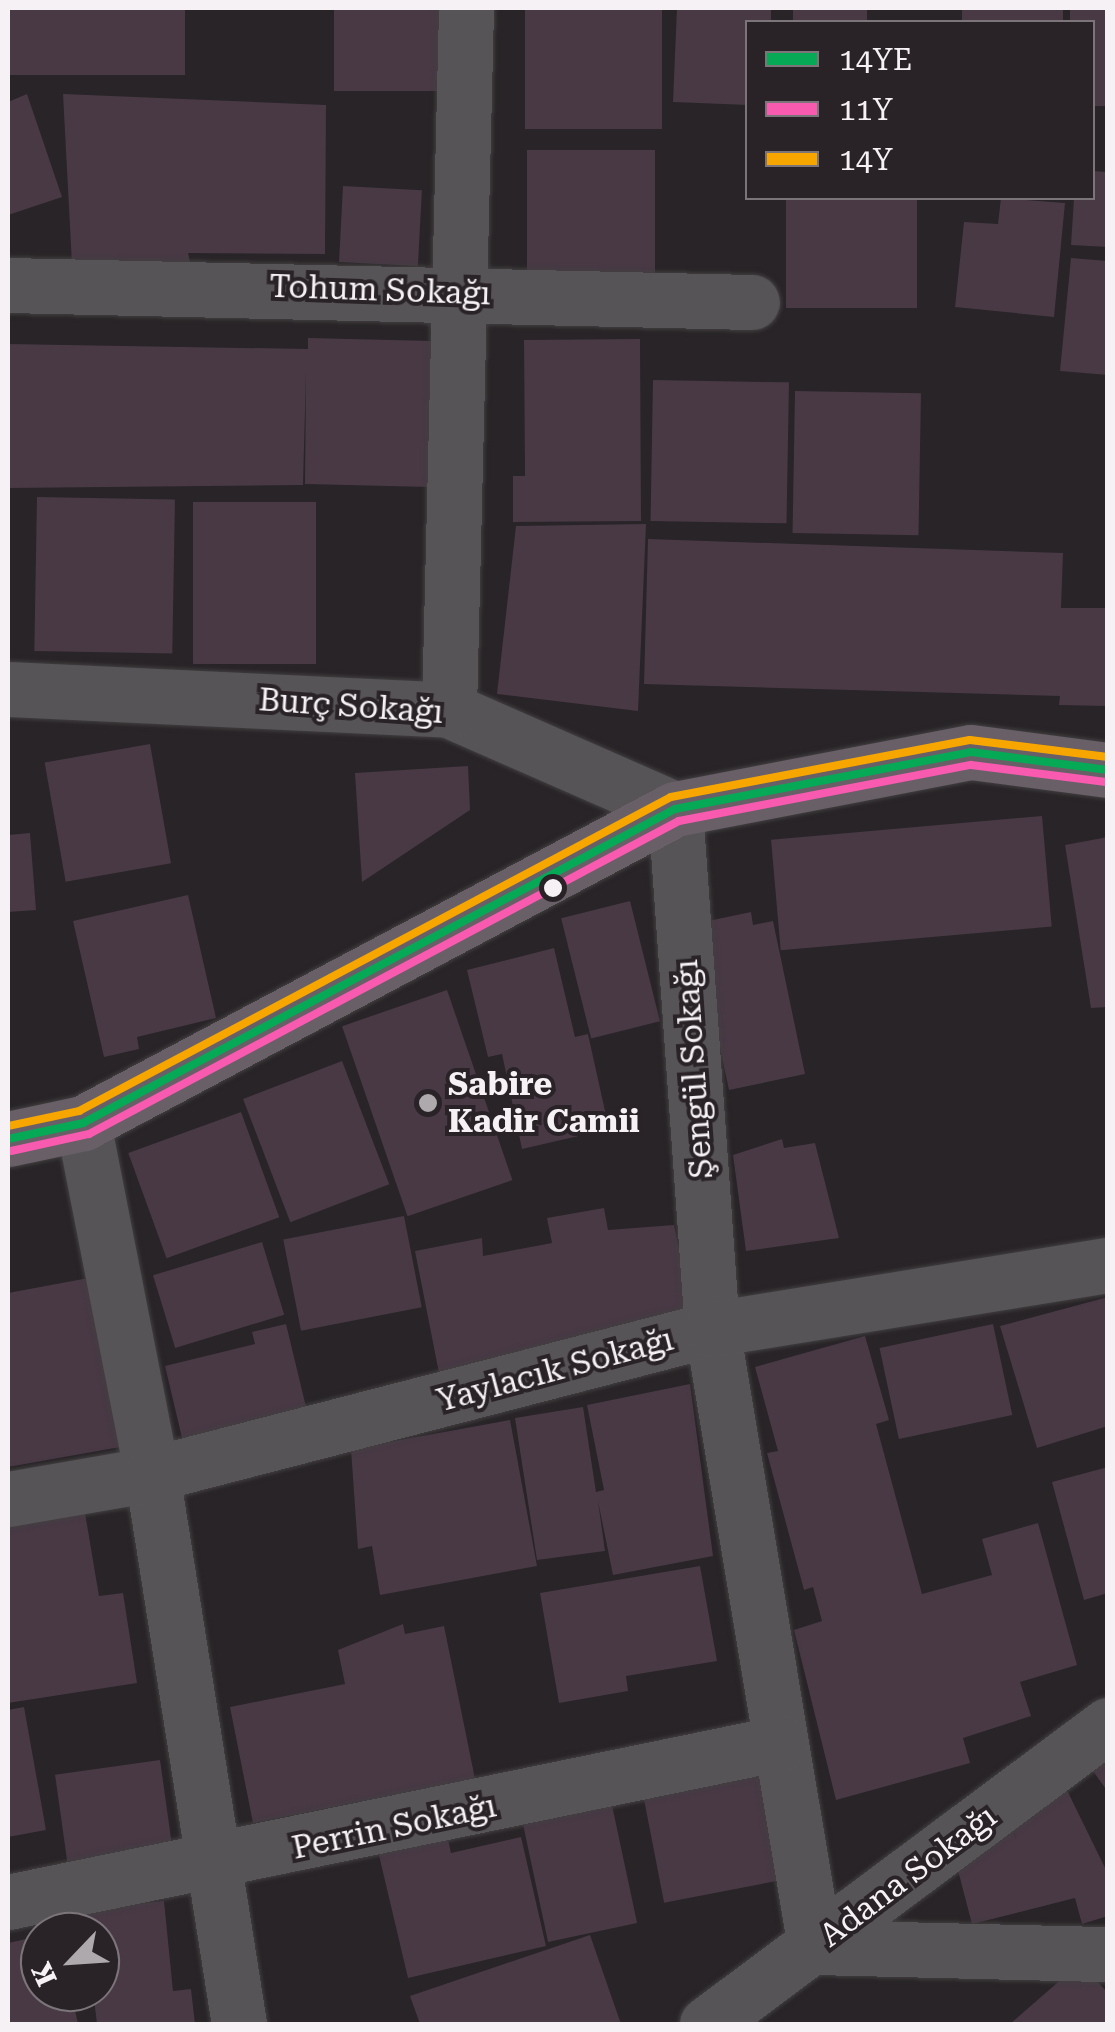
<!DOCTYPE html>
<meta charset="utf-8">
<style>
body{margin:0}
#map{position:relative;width:1115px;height:2032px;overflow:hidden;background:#282427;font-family:"Roboto Serif",serif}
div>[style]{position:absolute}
.building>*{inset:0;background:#483945;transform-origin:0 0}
.roads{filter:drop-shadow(0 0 2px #423f41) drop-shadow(0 0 2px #423f41)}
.minor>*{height:55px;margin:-27.5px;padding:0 27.5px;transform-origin:27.5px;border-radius:27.5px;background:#575457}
.major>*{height:55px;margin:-27.5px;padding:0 27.5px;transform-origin:27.5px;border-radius:27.5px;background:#685f67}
.bus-1>*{height:8px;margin:-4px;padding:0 4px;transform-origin:4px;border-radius:4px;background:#06aa56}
.bus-2>*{height:8px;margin:-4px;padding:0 4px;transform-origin:4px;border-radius:4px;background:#f75aaf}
.bus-3>*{height:8px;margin:-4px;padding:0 4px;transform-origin:4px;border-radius:4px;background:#f7a600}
.dots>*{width:28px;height:28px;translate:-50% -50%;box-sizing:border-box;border:5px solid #292328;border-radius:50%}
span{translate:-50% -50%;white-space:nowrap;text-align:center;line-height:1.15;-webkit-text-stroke:8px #292328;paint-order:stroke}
.street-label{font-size:32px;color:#f5f1f4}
.poi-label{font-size:32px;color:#f5f1f4;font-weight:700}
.left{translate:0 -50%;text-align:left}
.frame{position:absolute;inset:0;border:10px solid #f5f1f4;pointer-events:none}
.legend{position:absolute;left:745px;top:20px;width:350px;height:180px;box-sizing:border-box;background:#292328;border:2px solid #7b757a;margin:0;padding:12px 18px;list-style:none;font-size:30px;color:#f5f1f4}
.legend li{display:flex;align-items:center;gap:20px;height:50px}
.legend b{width:50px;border:2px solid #7b757a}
.north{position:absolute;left:20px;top:1912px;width:100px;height:100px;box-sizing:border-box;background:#292328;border:2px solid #7b757a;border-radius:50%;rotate:245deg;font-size:28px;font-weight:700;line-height:40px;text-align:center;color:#f5f1f4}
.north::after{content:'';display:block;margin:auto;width:35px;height:45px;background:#ada9ac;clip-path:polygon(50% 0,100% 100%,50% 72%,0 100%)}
</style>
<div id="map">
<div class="building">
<div style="left:8px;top:8px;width:177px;height:67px"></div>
<div style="left:334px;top:8px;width:111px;height:83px"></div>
<div style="left:525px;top:8px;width:137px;height:121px"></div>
<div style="clip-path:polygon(677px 8px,771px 8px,771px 22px,748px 22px,748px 105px,673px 102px)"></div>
<div style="left:793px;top:8px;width:74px;height:14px"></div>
<div style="left:962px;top:8px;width:101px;height:14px"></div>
<div style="clip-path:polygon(1070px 8px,1108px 8px,1108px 106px,1092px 106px,1092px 22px,1070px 22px)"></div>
<div style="clip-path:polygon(27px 94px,62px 197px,8px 215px,8px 102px)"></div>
<div style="clip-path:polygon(63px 94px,326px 105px,325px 254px,188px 253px,190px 262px,72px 264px)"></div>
<div style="left:527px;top:150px;width:128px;height:140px"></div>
<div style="clip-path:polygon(1092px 171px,1108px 172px,1108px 247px,1071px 245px,1074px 198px,1092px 198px)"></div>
<div style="left:343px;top:186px;width:79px;height:76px;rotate:3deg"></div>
<div style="left:786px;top:198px;width:131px;height:110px"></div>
<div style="clip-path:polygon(1001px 198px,1065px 203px,1054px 317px,955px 307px,964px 222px,998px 224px)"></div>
<div style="clip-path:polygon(1071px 258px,1108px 261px,1108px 375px,1060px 371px)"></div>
<div style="clip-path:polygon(308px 338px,433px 341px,430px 487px,305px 484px,306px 373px,303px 485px,8px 488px,8px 344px,308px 349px)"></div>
<div style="clip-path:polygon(640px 339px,641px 521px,513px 522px,513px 476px,525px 476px,524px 340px)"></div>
<div style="left:653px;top:380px;width:136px;height:141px;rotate:1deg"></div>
<div style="left:795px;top:391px;width:126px;height:142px;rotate:1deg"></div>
<div style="left:37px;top:497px;width:138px;height:154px;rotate:1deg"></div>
<div style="left:193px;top:502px;width:123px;height:162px"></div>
<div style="clip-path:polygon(646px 524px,638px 711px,497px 694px,516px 526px)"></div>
<div style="clip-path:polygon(648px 539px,1063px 553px,1061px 608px,1108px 608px,1108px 706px,1059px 705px,1060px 696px,644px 684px)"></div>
<div style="left:150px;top:744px;width:121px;height:107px;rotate:80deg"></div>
<div style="clip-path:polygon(468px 766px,470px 810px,362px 882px,355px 773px)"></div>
<div style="left:1042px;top:816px;width:111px;height:272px;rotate:85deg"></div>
<div style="clip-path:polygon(30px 833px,36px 910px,8px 912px,8px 835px)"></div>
<div style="clip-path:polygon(1108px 837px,1108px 1007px,1091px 1008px,1065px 845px)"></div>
<div style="clip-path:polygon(188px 895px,216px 1018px,137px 1037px,139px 1049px,104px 1057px,73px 921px)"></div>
<div style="left:630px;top:901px;width:124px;height:71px;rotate:76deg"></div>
<div style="clip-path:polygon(751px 912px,753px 925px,773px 921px,805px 1074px,729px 1090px,694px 924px)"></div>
<div style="clip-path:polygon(554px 948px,575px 1037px,588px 1034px,609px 1129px,522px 1149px,502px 1054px,488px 1057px,467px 970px)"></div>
<div style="left:447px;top:990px;width:201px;height:111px;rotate:71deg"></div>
<div style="left:342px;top:1061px;width:132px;height:106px;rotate:69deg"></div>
<div style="left:241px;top:1112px;width:112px;height:120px;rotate:70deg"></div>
<div style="clip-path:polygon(782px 1139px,784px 1148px,815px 1143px,839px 1238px,746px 1251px,733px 1155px)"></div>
<div style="clip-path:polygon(604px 1208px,608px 1230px,674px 1225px,692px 1316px,440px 1378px,415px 1251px,482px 1238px,483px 1256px,552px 1243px,547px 1218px)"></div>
<div style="left:404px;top:1216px;width:93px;height:123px;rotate:79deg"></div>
<div style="left:262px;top:1242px;width:76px;height:114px;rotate:73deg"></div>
<div style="clip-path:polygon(94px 1277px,126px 1446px,8px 1467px,8px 1293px)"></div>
<div style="clip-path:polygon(1108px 1297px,1108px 1426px,1037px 1448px,1000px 1326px)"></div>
<div style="clip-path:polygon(286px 1324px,307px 1411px,183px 1442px,165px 1366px,255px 1344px,252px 1332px)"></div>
<div style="left:993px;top:1324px;width:93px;height:116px;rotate:78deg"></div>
<div style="clip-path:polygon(865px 1336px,889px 1420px,876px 1424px,922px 1594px,992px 1575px,982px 1539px,1038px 1523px,1077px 1665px,1020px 1682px,1031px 1716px,963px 1738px,970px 1763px,836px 1800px,794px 1630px,822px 1621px,813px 1587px,804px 1590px,767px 1453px,778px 1451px,755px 1367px)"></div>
<div style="clip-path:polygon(690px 1384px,713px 1556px,613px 1575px,598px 1501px,605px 1551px,537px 1560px,515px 1418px,583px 1407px,596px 1492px,604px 1490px,587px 1405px)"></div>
<div style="clip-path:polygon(510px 1420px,537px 1566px,380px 1595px,372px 1546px,358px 1549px,351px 1449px)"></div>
<div style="clip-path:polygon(1108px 1467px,1108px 1593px,1084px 1600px,1052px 1482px)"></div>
<div style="clip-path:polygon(84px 1507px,99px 1596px,123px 1593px,137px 1683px,8px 1703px,8px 1511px)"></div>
<div style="clip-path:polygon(700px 1566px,717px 1661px,626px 1676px,628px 1691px,559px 1703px,540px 1593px)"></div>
<div style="clip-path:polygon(403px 1624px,405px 1634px,444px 1626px,475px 1779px,253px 1823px,230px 1707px,345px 1684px,338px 1650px)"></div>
<div style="clip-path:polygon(24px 1707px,46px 1830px,8px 1837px,8px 1710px)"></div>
<div style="clip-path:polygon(1108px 1750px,1108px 1792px,1088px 1764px)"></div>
<div style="left:160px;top:1760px;width:88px;height:106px;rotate:82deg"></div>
<div style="left:766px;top:1772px;width:109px;height:125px;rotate:79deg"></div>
<div style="clip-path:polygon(1064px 1784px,1108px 1874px,1108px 1916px,1082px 1924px,1075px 1898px,972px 1924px,955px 1859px,1009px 1814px,1016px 1840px,1010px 1812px)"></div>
<div style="left:609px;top:1791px;width:135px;height:91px;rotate:78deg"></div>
<div style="clip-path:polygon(447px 1835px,451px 1853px,521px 1837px,546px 1946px,408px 1978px,378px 1851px)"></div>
<div style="clip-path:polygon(164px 1901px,173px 1991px,191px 1989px,195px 2024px,97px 2024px,94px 1999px,77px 2001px,76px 1992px,100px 1992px,100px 1932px,70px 1932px,68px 1911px)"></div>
<div style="clip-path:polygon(590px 1935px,621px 2024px,420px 2024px,410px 1996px)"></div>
<div style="clip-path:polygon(40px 1936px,40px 1992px,71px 1992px,78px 2024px,8px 2024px,8px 1943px)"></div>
<div style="clip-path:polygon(1080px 1963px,1108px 1993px,1108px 2024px,1010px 2024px)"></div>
</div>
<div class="roads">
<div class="minor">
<div style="left:8px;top:285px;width:744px;rotate:1.31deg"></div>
<div style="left:8px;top:689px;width:441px;rotate:2.7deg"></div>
<div style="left:449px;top:710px;width:247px;rotate:23.7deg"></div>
<div style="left:675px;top:809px;width:521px;rotate:85.93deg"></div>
<div style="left:712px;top:1329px;width:627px;rotate:80.54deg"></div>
<div style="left:815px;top:1947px;width:293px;rotate:1.4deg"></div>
<div style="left:449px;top:710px;width:702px;rotate:-88.61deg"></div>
<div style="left:83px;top:1123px;width:358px;rotate:78.9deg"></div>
<div style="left:152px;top:1474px;width:557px;rotate:81.01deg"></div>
<div style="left:8px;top:1499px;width:146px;rotate:-9.8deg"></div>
<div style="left:152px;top:1474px;width:578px;rotate:-14.52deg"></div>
<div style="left:712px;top:1329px;width:401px;rotate:-9.2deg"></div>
<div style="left:8px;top:1902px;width:788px;rotate:-11.64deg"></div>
<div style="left:707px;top:2024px;width:500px;rotate:-36.71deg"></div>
</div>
<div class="major">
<div style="left:8px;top:1139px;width:77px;rotate:-12deg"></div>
<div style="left:83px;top:1123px;width:670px;rotate:-27.94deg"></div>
<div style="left:675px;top:809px;width:301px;rotate:-10.9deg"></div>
<div style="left:971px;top:752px;width:138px;rotate:7.5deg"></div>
</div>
</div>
<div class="bus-1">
<div style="left:8px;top:1139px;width:77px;rotate:-12deg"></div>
<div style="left:83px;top:1123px;width:670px;rotate:-27.94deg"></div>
<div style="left:675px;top:809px;width:301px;rotate:-10.9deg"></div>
<div style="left:971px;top:752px;width:138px;rotate:7.5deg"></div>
</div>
<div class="bus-2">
<div style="left:11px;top:1151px;width:80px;rotate:-12.3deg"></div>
<div style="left:89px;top:1134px;width:668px;rotate:-27.95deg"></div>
<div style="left:679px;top:821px;width:297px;rotate:-10.9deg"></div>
<div style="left:971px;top:765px;width:136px;rotate:7.2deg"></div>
</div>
<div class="bus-3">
<div style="left:8px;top:1126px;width:73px;rotate:-11.9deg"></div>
<div style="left:79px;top:1111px;width:670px;rotate:-27.94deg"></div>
<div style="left:671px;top:797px;width:304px;rotate:-10.8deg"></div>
<div style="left:970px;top:740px;width:139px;rotate:7deg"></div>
</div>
<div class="dots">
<div style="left:553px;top:888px;background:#f5f1f4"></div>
<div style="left:428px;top:1103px;background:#ada9ac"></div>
</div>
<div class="street-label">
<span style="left:380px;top:290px;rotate:2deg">Tohum Sokağı</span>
<span style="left:351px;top:706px;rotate:4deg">Burç Sokağı</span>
<span style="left:694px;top:1069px;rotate:-94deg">Şengül Sokağı</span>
<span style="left:555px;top:1370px;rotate:-15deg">Yaylacık Sokağı</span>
<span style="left:394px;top:1827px;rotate:-12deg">Perrin Sokağı</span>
<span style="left:908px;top:1876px;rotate:-37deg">Adana Sokağı</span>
</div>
<div class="poi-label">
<span class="left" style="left:448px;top:1103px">Sabire<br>Kadir Camii</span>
</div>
<div class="frame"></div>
<ul class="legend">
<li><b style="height:12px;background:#06aa56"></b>14YE</li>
<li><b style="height:12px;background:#f75aaf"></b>11Y</li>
<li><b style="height:12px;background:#f7a600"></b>14Y</li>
</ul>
<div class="north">K</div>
</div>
